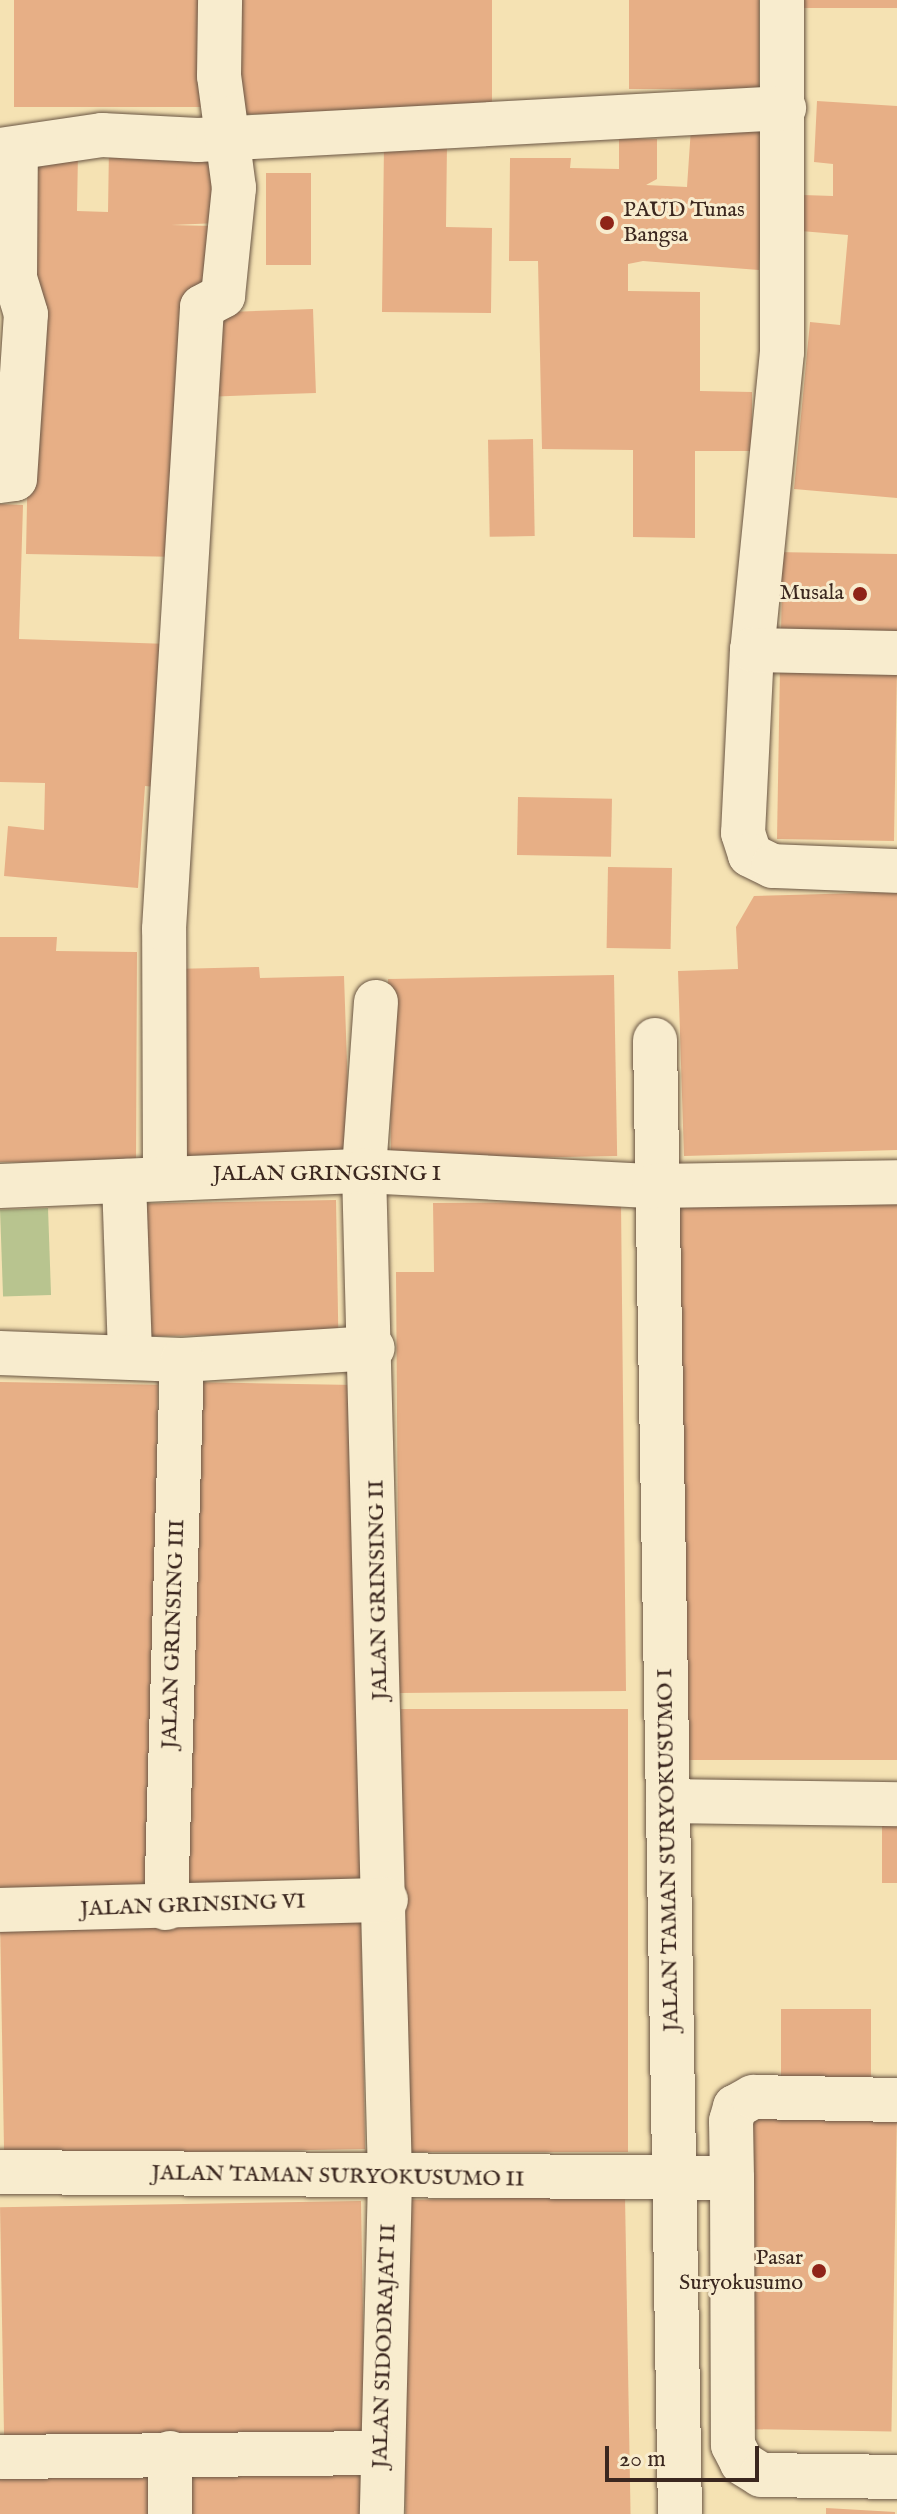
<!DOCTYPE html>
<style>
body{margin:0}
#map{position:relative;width:897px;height:2514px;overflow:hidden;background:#f5e2b3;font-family:"IM FELL English",serif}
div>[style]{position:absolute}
.green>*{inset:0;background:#b8c48f;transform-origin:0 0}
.building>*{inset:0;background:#e7af86;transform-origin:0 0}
.roads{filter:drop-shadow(0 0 2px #6a5644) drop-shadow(0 0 2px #6a5644)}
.minor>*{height:44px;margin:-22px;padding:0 22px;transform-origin:22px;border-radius:22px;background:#f8ecce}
.dots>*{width:22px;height:22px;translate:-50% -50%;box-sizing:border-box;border:4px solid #f8ecce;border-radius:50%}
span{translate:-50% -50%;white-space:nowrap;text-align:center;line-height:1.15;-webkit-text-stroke:6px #f8ecce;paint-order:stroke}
.poi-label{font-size:22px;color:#3b271f}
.left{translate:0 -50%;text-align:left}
.right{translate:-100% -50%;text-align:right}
.street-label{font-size:22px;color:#3b271f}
.scale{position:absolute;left:605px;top:2446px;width:154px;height:36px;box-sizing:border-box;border:4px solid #3b271f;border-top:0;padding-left:10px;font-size:24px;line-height:28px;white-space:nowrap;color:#3b271f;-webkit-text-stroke:6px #f8ecce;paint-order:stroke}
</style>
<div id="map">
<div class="green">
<div style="left:48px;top:1208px;width:87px;height:48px;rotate:88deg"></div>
</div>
<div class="building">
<div style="left:14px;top:0;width:190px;height:107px"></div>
<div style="left:228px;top:0;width:264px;height:114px"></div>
<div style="left:629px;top:0;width:130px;height:89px"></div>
<div style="left:794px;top:0;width:103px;height:8px"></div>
<div style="clip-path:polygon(817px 101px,897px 106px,897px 498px,794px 489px,810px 322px,840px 325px,848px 235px,801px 231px,803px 195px,833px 196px,833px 164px,814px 162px)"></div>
<div style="clip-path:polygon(691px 128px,765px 132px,759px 270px,643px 261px,628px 264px,628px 291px,700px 292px,700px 391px,752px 392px,752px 451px,695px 451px,695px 538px,633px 537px,633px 450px,542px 449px,538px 261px,509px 261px,510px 158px,571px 158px,570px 168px,619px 169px,619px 138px,657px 139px,657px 179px,646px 185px,687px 187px)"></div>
<div style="clip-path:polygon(384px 143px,447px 144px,446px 227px,492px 228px,491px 313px,382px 312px)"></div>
<div style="clip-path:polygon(109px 146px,221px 149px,219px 223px,171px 225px,211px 226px,210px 291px,186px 291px,181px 557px,26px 554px,34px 152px,78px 153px,77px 211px,108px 212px)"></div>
<div style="left:266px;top:173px;width:45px;height:92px"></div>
<div style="left:313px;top:309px;width:84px;height:99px;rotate:88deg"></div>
<div style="left:533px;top:439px;width:97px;height:45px;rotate:89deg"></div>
<div style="clip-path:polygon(0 504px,23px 505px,19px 639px,169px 644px,156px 787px,145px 786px,138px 888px,4px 876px,8px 826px,44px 830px,45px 783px,0 782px)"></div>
<div style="clip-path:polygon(773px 552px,897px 554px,897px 635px,781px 632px,782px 584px,773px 584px)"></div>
<div style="left:780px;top:667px;width:117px;height:172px;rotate:1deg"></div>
<div style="left:518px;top:797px;width:94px;height:58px;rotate:1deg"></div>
<div style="left:608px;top:867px;width:64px;height:81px;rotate:1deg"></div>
<div style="clip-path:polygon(897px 892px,897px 1150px,684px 1156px,678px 971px,738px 969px,736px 927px,754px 896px)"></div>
<div style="clip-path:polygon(0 937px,57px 937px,56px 951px,137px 952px,136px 1164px,0 1162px)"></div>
<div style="clip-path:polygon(259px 967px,260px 978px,344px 976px,350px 1151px,179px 1156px,173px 969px)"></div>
<div style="left:614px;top:975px;width:181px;height:226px;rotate:89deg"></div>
<div style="left:897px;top:1197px;width:563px;height:219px;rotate:90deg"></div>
<div style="left:336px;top:1200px;width:133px;height:194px;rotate:89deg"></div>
<div style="clip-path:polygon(621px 1202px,626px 1691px,399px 1693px,396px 1272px,434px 1272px,433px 1203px)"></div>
<div style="left:0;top:1382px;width:158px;height:506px;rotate:1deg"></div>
<div style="left:187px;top:1382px;width:182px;height:504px;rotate:1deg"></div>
<div style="left:628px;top:1709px;width:443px;height:227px;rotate:90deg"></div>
<div style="left:882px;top:1823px;width:15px;height:60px"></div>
<div style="left:361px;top:1916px;width:233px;height:361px;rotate:89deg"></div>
<div style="left:781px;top:2009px;width:90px;height:72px"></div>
<div style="left:744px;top:2111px;width:153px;height:318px;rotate:1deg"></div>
<div style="left:625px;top:2196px;width:318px;height:225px;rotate:89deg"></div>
<div style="left:361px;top:2201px;width:232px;height:361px;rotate:89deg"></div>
<div style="left:186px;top:2471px;width:182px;height:43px;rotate:1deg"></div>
<div style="left:0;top:2472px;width:154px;height:42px"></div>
<div style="clip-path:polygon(826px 2508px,895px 2512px,895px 2514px,826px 2514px)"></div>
</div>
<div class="roads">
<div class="minor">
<div style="left:782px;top:0;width:352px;rotate:90deg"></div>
<div style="left:782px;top:352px;width:300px;rotate:95.7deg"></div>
<div style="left:752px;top:650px;width:183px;rotate:92.8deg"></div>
<div style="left:743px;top:833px;width:23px;rotate:72deg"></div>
<div style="left:750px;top:855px;width:25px;rotate:26deg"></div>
<div style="left:773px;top:866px;width:124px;rotate:2.3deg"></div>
<div style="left:0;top:150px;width:103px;rotate:-8.4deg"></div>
<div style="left:102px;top:135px;width:96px;rotate:3deg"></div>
<div style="left:198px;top:140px;width:587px;rotate:-3.13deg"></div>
<div style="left:0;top:481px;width:15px;rotate:-8deg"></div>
<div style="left:15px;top:479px;width:165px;rotate:-86.2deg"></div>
<div style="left:26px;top:314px;width:38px;rotate:-107deg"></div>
<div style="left:15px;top:278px;width:129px;rotate:-89.6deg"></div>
<div style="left:752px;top:650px;width:145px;rotate:1.2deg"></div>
<div style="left:376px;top:1002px;width:169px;rotate:94.1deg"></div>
<div style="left:364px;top:1171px;width:1008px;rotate:88.52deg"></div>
<div style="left:390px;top:2179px;width:335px;rotate:91.4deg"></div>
<div style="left:655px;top:1040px;width:1474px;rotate:89.03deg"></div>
<div style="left:165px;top:1176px;width:247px;rotate:-90.2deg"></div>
<div style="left:164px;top:929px;width:623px;rotate:-86.5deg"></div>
<div style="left:202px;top:307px;width:24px;rotate:-28deg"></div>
<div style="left:223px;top:296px;width:109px;rotate:-84.2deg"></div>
<div style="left:234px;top:188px;width:113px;rotate:-97.6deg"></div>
<div style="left:219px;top:76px;width:76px;rotate:-89.2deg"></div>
<div style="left:124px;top:1181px;width:173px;rotate:88deg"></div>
<div style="left:0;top:1186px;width:364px;rotate:-2.4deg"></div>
<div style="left:364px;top:1171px;width:290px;rotate:3deg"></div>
<div style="left:654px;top:1186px;width:243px;rotate:-0.9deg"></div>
<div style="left:0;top:1353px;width:182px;rotate:2.2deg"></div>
<div style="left:182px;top:1360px;width:191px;rotate:-3.6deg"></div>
<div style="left:668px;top:1801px;width:229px;rotate:0.8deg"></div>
<div style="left:166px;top:1908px;width:548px;rotate:-88.33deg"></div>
<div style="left:0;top:1910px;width:386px;rotate:-1.5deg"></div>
<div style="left:0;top:2172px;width:732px;rotate:0.47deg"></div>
<div style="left:732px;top:2178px;width:267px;rotate:89.8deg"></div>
<div style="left:733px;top:2445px;width:20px;rotate:63deg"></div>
<div style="left:742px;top:2463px;width:22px;rotate:32deg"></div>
<div style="left:761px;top:2475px;width:136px;rotate:0.8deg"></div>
<div style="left:732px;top:2178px;width:57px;rotate:-91deg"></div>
<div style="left:731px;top:2121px;width:15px;rotate:-74deg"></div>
<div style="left:735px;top:2107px;width:21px;rotate:-29deg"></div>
<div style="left:753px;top:2097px;width:144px;rotate:1.2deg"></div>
<div style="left:170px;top:2453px;width:61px;rotate:90deg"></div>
<div style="left:0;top:2457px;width:381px;rotate:-0.6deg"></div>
</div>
</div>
<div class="dots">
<div style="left:607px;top:223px;background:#8f2418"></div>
<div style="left:860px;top:594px;background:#8f2418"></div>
<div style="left:819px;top:2271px;background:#8f2418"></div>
</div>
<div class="poi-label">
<span class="left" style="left:623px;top:223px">PAUD Tunas<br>Bangsa</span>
<span class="right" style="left:844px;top:594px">Musala</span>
<span class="right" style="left:803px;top:2271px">Pasar<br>Suryokusumo</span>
</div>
<div class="street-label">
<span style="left:327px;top:1175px">JALAN GRINGSING I</span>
<span style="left:379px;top:1590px;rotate:-91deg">JALAN GRINSING II</span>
<span style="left:174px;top:1634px;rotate:-88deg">JALAN GRINSING III</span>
<span style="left:669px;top:1850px;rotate:-91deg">JALAN TAMAN SURYOKUSUMO I</span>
<span style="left:193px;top:1906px;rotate:-2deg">JALAN GRINSING VI</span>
<span style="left:338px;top:2177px;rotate:1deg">JALAN TAMAN SURYOKUSUMO II</span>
<span style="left:385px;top:2346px;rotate:-88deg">JALAN SIDODRAJAT II</span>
</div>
<div class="scale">20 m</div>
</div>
